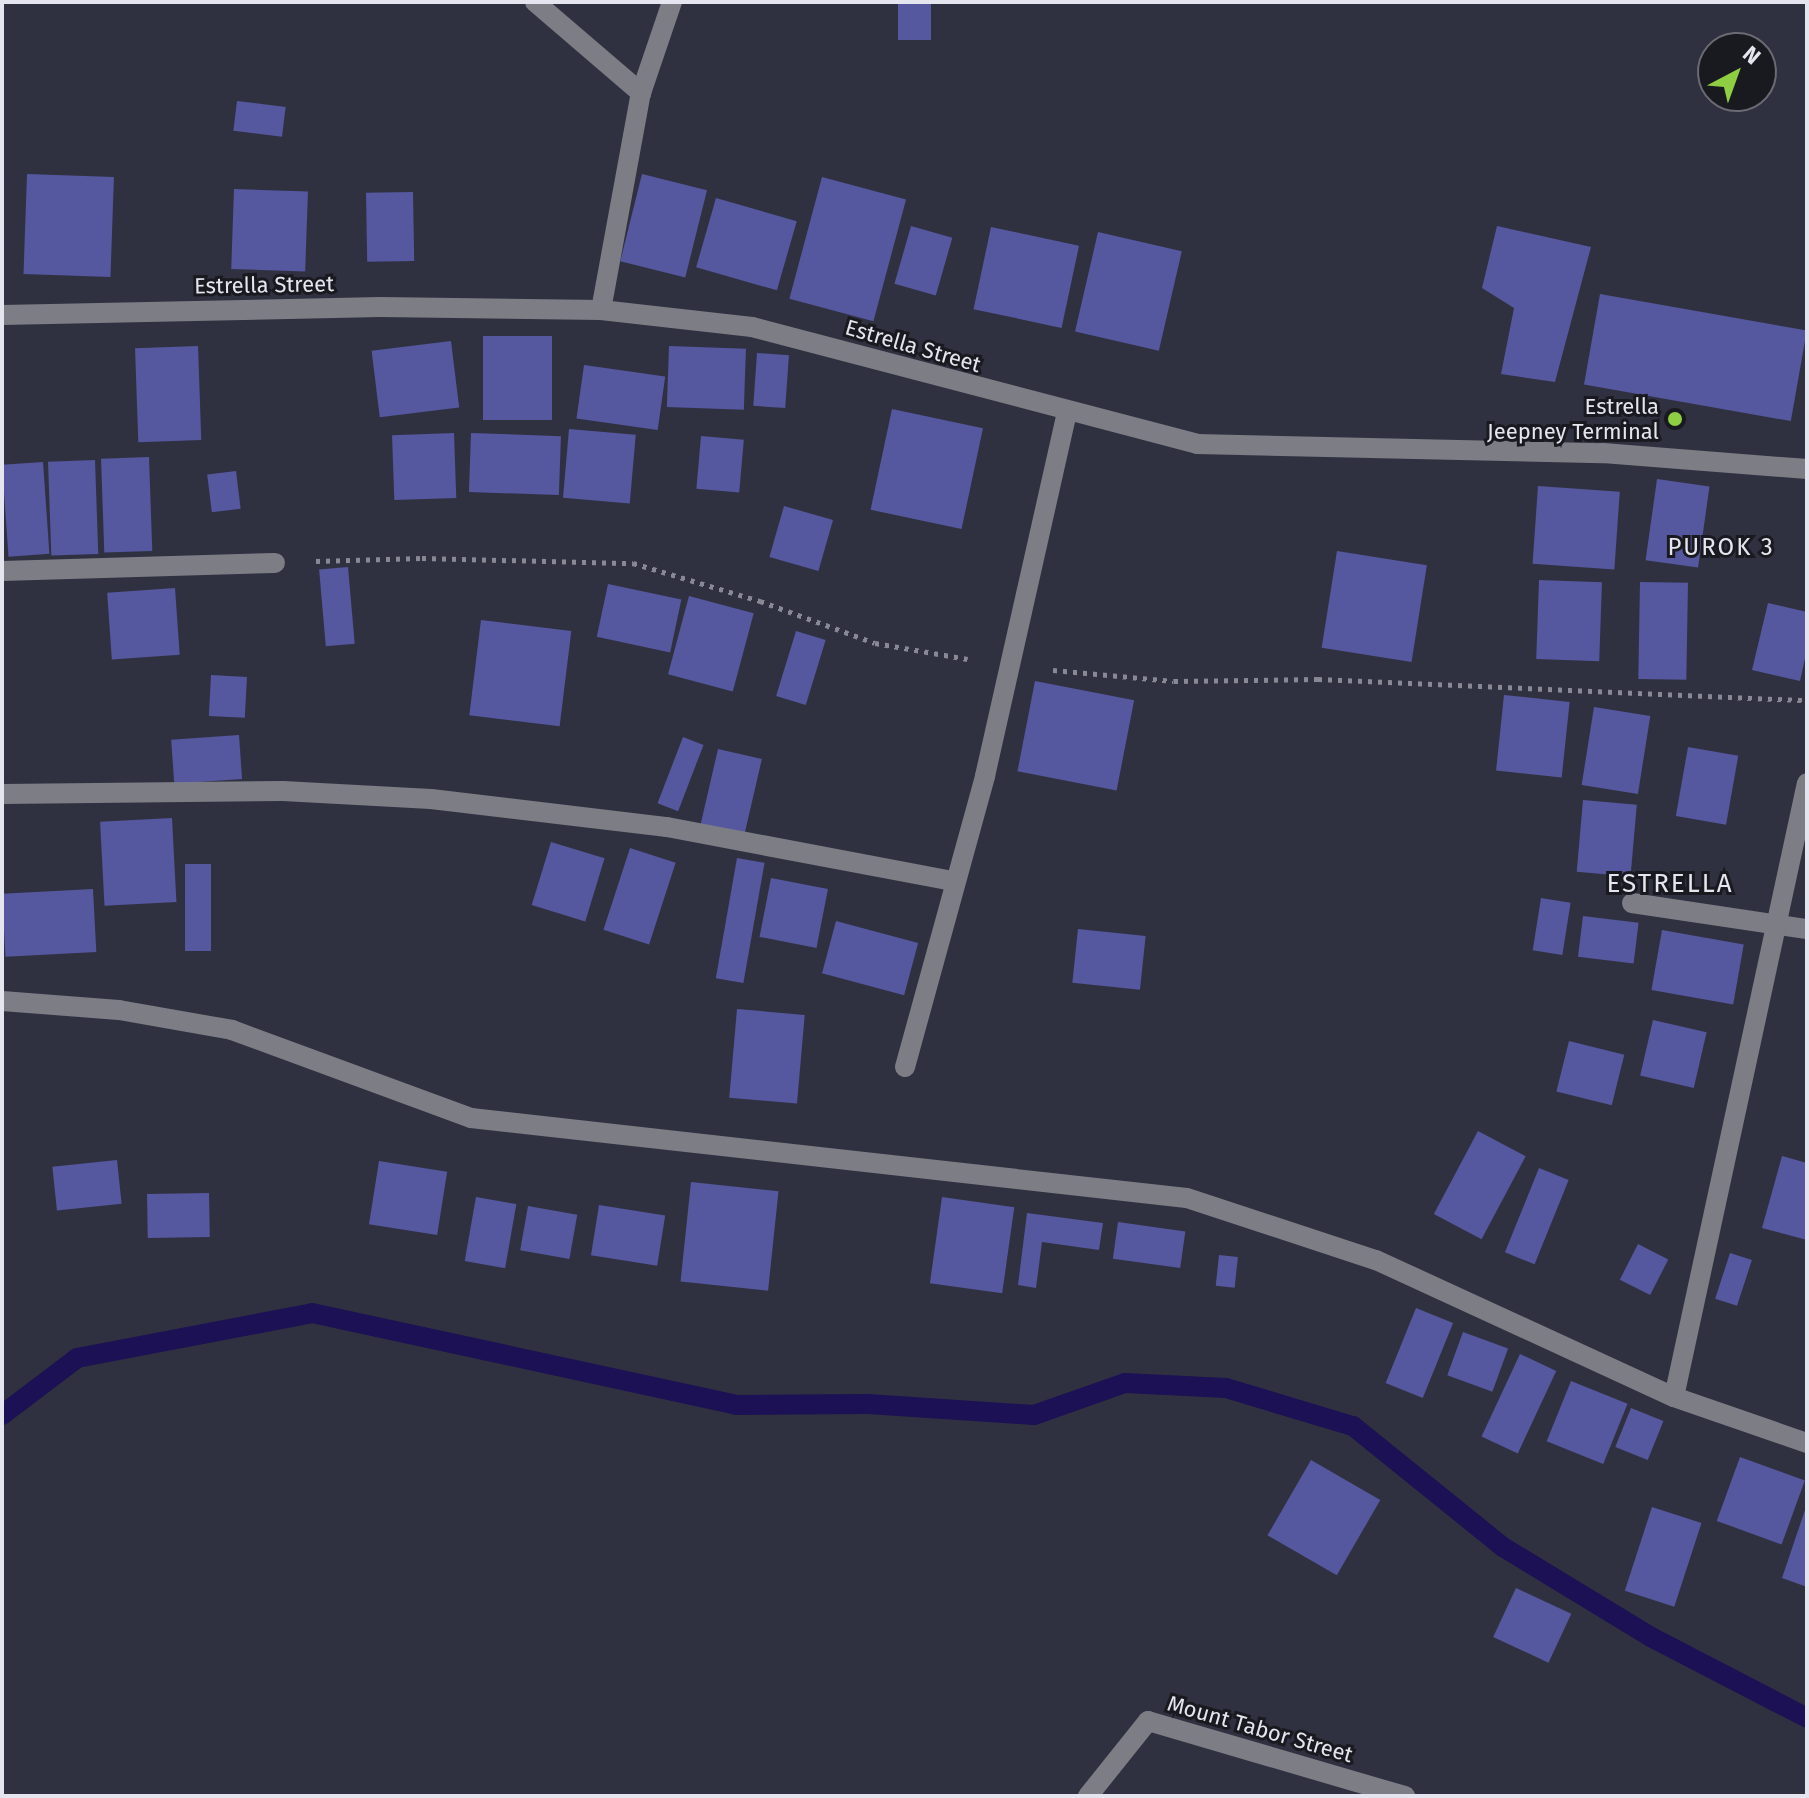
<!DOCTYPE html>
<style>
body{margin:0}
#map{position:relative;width:1809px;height:1798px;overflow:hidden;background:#303140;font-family:"Fira Sans",sans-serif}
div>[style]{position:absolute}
.stream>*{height:20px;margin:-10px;padding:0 10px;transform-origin:10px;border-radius:10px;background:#1b1154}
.building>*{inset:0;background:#55579f;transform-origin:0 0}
.path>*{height:5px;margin-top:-2.5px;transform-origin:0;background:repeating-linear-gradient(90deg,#888995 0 4px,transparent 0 10px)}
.minor>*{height:20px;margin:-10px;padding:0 10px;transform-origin:10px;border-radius:10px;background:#7c7d85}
.dots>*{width:22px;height:22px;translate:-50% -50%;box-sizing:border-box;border:4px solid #191a20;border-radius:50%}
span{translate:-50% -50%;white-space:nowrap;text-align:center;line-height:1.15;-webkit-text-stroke:6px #191a20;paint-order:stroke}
.street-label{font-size:22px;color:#e4e5ee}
.poi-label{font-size:22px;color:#e4e5ee}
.right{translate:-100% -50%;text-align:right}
.neighbourhood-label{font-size:24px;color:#e4e5ee;letter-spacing:2px}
.quarter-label{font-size:26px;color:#e4e5ee;letter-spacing:2px}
.frame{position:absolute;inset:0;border:4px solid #e4e5ee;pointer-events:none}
.north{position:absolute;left:1697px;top:32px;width:80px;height:80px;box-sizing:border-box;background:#191a20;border:2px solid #6a6b72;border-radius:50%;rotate:41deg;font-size:22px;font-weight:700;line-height:32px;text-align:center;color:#e4e5ee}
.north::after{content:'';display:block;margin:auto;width:28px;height:36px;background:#8fcd42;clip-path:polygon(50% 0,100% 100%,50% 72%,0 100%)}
</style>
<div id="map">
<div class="stream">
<div style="left:2px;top:1415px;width:94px;rotate:-37.2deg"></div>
<div style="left:77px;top:1358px;width:239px;rotate:-10.8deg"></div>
<div style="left:312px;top:1313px;width:434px;rotate:12.2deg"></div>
<div style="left:736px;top:1405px;width:132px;rotate:-0.4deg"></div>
<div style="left:868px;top:1404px;width:166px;rotate:3.8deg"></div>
<div style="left:1034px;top:1415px;width:96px;rotate:-19.4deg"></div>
<div style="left:1125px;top:1383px;width:101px;rotate:2.8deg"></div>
<div style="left:1226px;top:1388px;width:133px;rotate:16.7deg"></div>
<div style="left:1353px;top:1426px;width:193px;rotate:38.9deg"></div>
<div style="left:1503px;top:1547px;width:173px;rotate:31.3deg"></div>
<div style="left:1651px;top:1637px;width:176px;rotate:27.4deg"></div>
</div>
<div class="building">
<div style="left:898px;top:2px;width:33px;height:38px"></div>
<div style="left:237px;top:101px;width:49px;height:30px;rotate:7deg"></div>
<div style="left:27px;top:174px;width:87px;height:100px;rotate:2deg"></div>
<div style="left:642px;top:174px;width:67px;height:90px;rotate:14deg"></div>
<div style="left:822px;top:177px;width:87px;height:126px;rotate:15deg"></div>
<div style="left:234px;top:189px;width:74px;height:80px;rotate:2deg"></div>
<div style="left:413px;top:192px;width:69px;height:47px;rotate:89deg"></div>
<div style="left:716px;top:198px;width:84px;height:72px;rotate:16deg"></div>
<div style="left:911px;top:226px;width:43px;height:60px;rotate:16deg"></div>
<div style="clip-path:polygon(1497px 226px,1591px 247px,1555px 382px,1501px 374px,1514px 308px,1482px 288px)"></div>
<div style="left:991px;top:227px;width:90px;height:84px;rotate:12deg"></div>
<div style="left:1098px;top:232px;width:86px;height:102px;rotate:13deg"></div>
<div style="left:1600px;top:294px;width:210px;height:92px;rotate:10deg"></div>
<div style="left:483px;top:336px;width:69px;height:84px"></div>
<div style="left:451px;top:341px;width:67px;height:80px;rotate:83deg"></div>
<div style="left:198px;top:346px;width:94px;height:63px;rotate:88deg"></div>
<div style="left:669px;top:346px;width:77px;height:61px;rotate:2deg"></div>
<div style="left:757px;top:353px;width:32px;height:53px;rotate:4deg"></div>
<div style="left:584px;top:365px;width:82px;height:54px;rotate:8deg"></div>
<div style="left:892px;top:409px;width:93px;height:103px;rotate:12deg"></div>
<div style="left:569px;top:429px;width:67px;height:69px;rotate:5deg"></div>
<div style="left:454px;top:433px;width:65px;height:62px;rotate:88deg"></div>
<div style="left:471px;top:433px;width:90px;height:59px;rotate:2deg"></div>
<div style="left:701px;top:436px;width:43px;height:53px;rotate:5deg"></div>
<div style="left:149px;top:457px;width:94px;height:48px;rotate:88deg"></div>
<div style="left:95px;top:460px;width:94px;height:47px;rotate:88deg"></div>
<div style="left:43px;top:462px;width:92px;height:41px;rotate:86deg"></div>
<div style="left:236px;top:471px;width:38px;height:29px;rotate:83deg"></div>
<div style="left:1657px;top:479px;width:53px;height:82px;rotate:8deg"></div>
<div style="left:1538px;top:486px;width:82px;height:78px;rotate:4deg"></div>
<div style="left:784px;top:506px;width:51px;height:53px;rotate:16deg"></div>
<div style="left:1337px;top:551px;width:91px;height:98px;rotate:9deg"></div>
<div style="left:348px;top:567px;width:77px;height:29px;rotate:85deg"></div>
<div style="left:1539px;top:580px;width:63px;height:79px;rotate:2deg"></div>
<div style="left:1640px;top:582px;width:48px;height:97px;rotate:1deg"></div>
<div style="left:608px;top:584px;width:75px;height:54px;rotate:12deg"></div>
<div style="left:175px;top:588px;width:67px;height:68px;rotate:86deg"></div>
<div style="left:689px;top:596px;width:67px;height:81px;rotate:15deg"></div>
<div style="clip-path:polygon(1768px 603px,1807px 612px,1807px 649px,1800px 681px,1752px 670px)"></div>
<div style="left:481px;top:620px;width:91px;height:96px;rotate:7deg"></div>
<div style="left:796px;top:631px;width:31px;height:68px;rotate:17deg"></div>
<div style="left:211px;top:675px;width:36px;height:41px;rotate:3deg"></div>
<div style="left:1035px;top:681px;width:101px;height:92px;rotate:11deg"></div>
<div style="left:1504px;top:695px;width:66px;height:76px;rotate:6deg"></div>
<div style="left:1594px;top:707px;width:57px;height:79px;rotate:9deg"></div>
<div style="left:239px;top:735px;width:44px;height:68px;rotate:86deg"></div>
<div style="left:683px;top:737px;width:22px;height:71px;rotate:21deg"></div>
<div style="left:1688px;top:747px;width:51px;height:70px;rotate:10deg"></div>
<div style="left:718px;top:749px;width:45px;height:80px;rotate:13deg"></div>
<div style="left:1583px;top:800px;width:54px;height:72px;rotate:5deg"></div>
<div style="left:172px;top:818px;width:84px;height:72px;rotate:87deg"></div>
<div style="left:551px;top:842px;width:56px;height:66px;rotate:17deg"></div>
<div style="left:630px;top:848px;width:48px;height:86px;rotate:18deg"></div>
<div style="left:737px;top:858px;width:28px;height:122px;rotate:10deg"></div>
<div style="left:185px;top:864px;width:26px;height:87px"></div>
<div style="left:771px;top:878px;width:58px;height:60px;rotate:11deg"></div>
<div style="left:93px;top:889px;width:63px;height:91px;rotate:87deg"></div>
<div style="left:1541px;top:898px;width:30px;height:53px;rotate:9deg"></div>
<div style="left:1583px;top:916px;width:56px;height:41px;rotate:7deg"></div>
<div style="left:836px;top:921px;width:85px;height:54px;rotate:15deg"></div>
<div style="left:1078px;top:929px;width:68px;height:54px;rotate:6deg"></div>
<div style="left:1662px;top:930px;width:83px;height:61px;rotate:10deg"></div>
<div style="left:737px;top:1009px;width:68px;height:89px;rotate:5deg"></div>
<div style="left:1653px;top:1020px;width:55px;height:57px;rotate:13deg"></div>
<div style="left:1569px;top:1041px;width:57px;height:52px;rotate:14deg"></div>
<div style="left:1478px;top:1131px;width:54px;height:94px;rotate:28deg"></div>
<div style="clip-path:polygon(1782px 1156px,1807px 1163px,1807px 1240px,1762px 1228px)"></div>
<div style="left:117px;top:1160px;width:44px;height:65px;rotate:84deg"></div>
<div style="left:379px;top:1161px;width:69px;height:64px;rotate:9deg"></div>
<div style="left:1539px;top:1168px;width:32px;height:91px;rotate:22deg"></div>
<div style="left:691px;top:1182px;width:88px;height:100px;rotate:6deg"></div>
<div style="left:209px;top:1193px;width:44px;height:62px;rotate:89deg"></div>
<div style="left:476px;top:1197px;width:41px;height:65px;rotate:10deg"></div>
<div style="left:942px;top:1197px;width:73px;height:87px;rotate:8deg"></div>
<div style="left:599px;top:1205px;width:67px;height:51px;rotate:9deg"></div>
<div style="left:528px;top:1206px;width:50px;height:45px;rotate:10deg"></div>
<div style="clip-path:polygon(1027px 1213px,1103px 1223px,1099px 1250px,1042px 1242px,1036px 1288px,1018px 1285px)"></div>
<div style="left:1118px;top:1222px;width:68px;height:37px;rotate:8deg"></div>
<div style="left:1638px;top:1244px;width:34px;height:40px;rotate:27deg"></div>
<div style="left:1730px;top:1253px;width:23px;height:48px;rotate:18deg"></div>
<div style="left:1219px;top:1255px;width:19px;height:31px;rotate:6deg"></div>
<div style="left:1416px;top:1308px;width:40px;height:81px;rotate:22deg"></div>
<div style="left:1463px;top:1332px;width:48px;height:46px;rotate:20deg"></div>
<div style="left:1520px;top:1354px;width:40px;height:91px;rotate:25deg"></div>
<div style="left:1571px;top:1381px;width:61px;height:65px;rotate:22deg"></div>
<div style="left:1631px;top:1408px;width:35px;height:42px;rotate:22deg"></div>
<div style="left:1740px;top:1457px;width:69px;height:68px;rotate:20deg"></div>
<div style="left:1311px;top:1460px;width:80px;height:87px;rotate:30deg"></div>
<div style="clip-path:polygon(1807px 1504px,1807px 1587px,1782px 1578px)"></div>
<div style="left:1652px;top:1507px;width:52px;height:88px;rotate:18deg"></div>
<div style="left:1516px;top:1588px;width:61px;height:54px;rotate:25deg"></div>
</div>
<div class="path">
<div style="left:316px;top:561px;width:106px;rotate:-1.6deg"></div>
<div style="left:422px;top:558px;width:211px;rotate:1.4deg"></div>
<div style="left:633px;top:563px;width:133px;rotate:16.7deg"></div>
<div style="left:760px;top:601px;width:122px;rotate:20.1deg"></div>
<div style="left:875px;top:643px;width:94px;rotate:9.8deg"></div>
<div style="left:1053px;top:670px;width:121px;rotate:5.2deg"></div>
<div style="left:1174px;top:681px;width:144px;rotate:-0.8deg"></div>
<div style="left:1318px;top:679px;width:489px;rotate:2.5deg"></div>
</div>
<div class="minor">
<div style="left:535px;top:2px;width:140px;rotate:40.6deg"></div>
<div style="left:601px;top:310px;width:221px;rotate:-79.6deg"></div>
<div style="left:641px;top:93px;width:96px;rotate:-71.2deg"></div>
<div style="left:2px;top:315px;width:378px;rotate:-1.2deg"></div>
<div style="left:380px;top:307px;width:221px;rotate:0.8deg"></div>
<div style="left:601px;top:310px;width:152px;rotate:6.4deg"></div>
<div style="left:752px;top:327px;width:460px;rotate:14.7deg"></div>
<div style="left:1197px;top:444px;width:406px;rotate:1.3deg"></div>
<div style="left:1603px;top:453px;width:205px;rotate:4.5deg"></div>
<div style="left:2px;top:571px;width:273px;rotate:-1.7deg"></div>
<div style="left:2px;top:794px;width:281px;rotate:-0.6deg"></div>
<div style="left:283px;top:791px;width:148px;rotate:3.1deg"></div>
<div style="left:431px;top:799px;width:238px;rotate:6.8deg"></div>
<div style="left:667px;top:827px;width:292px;rotate:10.7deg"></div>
<div style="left:1632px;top:903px;width:177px;rotate:8.5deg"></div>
<div style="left:2px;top:1001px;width:117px;rotate:4.4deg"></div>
<div style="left:119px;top:1010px;width:115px;rotate:10deg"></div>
<div style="left:232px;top:1030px;width:255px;rotate:20.2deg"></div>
<div style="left:471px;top:1118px;width:720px;rotate:6.38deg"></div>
<div style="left:1187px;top:1198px;width:199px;rotate:18.2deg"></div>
<div style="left:1376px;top:1260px;width:328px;rotate:24.7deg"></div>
<div style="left:1674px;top:1397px;width:141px;rotate:19.1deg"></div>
<div style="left:905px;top:1067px;width:302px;rotate:-74.6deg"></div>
<div style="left:985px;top:776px;width:373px;rotate:-77.3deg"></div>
<div style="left:1674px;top:1397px;width:628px;rotate:-77.78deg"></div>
<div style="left:1088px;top:1796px;width:96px;rotate:-51.3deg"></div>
<div style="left:1148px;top:1721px;width:268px;rotate:16.3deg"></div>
</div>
<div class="dots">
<div style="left:1675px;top:419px;background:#8fcd42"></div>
</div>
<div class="street-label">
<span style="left:264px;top:285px;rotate:-1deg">Estrella Street</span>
<span style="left:913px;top:346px;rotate:16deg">Estrella Street</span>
<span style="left:1260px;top:1729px;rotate:16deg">Mount Tabor Street</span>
</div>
<div class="poi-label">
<span class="right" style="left:1659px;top:419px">Estrella<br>Jeepney Terminal</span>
</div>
<div class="neighbourhood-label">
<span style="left:1721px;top:548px">PUROK 3</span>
</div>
<div class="quarter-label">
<span style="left:1670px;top:884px">ESTRELLA</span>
</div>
<div class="frame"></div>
<div class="north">N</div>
</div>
